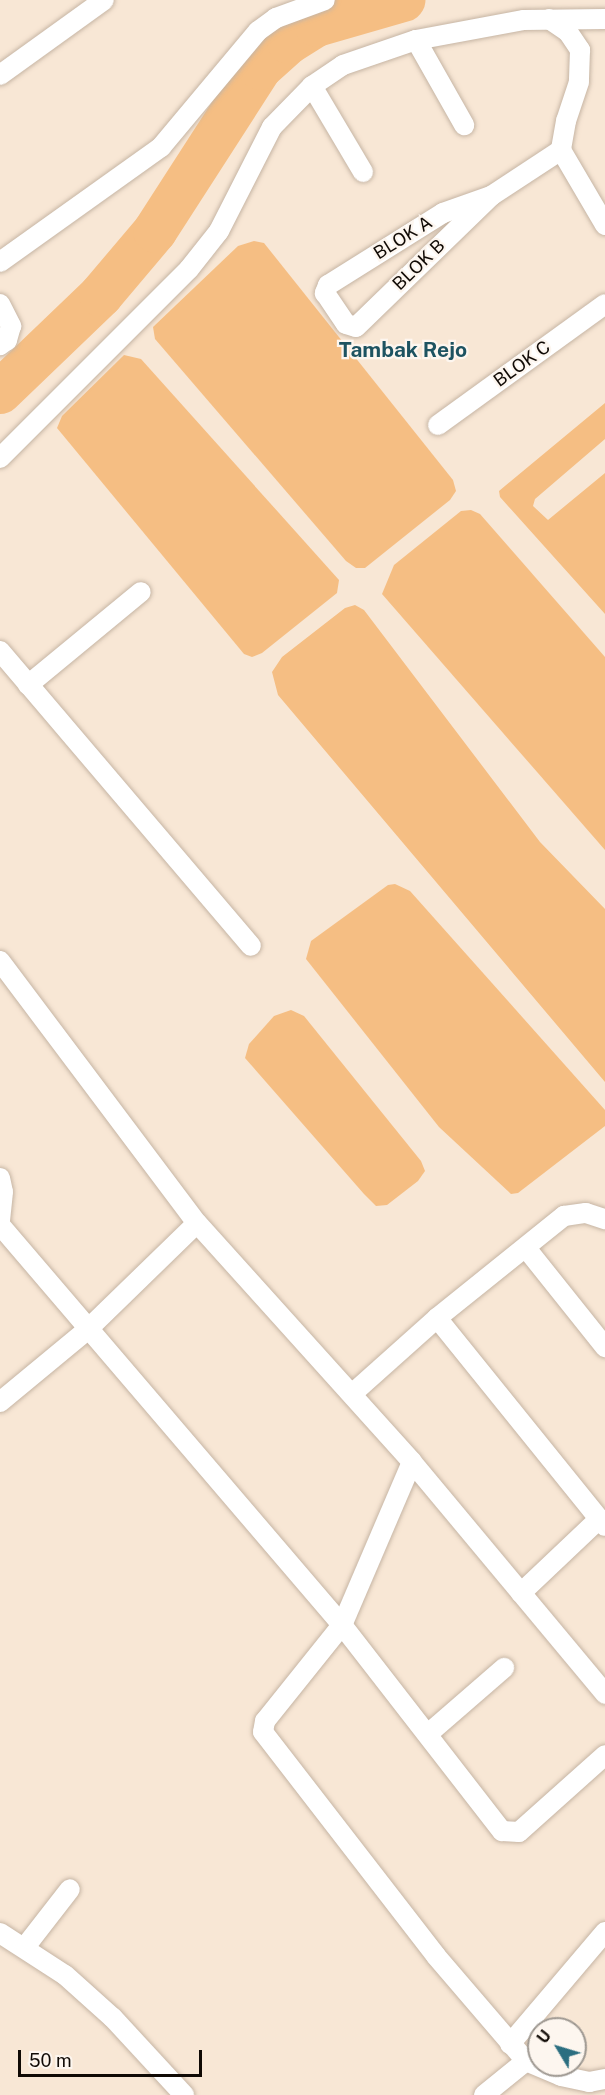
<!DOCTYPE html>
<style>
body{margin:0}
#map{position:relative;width:605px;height:2095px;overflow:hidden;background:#f8e7d5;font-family:"Public Sans",sans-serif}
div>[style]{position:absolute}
.water>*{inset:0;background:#f5be83}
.river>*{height:44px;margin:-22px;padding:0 22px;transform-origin:22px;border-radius:22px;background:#f5be83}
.roads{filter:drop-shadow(0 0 2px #c6b5a4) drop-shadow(0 0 2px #c6b5a4)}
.minor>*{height:20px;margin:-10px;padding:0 10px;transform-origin:10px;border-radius:10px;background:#fff}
span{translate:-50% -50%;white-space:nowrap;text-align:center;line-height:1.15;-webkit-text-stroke:4.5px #fdf6ef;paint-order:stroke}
.street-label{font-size:18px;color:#100a05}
.quarter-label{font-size:21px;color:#1d5361;font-weight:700}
.north{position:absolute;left:527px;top:2017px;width:60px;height:60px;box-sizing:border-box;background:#fdf6ef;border:2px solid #9e9891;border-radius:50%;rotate:308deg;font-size:16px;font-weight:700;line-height:24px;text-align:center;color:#100a05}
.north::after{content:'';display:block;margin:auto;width:21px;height:27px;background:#2b6e80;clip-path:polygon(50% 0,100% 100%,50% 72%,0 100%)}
.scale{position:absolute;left:18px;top:2050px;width:184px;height:27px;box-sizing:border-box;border:3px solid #100a05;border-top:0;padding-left:8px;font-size:18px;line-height:21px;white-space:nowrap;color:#100a05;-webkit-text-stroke:4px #fdf6ef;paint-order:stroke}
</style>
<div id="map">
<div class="water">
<div style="clip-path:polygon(254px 241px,264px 243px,453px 480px,456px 491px,450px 500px,365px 568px,356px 568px,346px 561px,155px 339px,153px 327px,238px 246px)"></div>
<div style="clip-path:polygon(124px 355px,141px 359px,339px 580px,337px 593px,262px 653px,252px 657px,244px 654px,57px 428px,62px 416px)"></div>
<div style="clip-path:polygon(605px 403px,605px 439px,535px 499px,533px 506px,548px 520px,605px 473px,605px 614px,500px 497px,499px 491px)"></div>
<div style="clip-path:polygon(471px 510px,480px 514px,605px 657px,605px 850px,382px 594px,394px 565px,461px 511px)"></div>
<div style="clip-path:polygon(355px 605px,364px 610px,540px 842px,605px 909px,605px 1082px,278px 695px,272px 672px,282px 657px,345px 608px)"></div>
<div style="clip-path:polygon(395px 884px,410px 891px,605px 1110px,605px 1126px,518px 1193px,511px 1194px,439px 1127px,306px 959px,311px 941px,388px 885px)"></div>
<div style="clip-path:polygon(291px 1010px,304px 1016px,421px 1161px,425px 1171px,418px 1181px,387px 1205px,376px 1206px,364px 1194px,245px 1058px,249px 1044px,274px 1016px)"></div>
</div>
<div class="river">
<div style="left:0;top:392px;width:140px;rotate:-43.8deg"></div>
<div style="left:101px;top:295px;width:84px;rotate:-49.8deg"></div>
<div style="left:155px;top:231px;width:194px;rotate:-57.2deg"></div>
<div style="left:260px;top:68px;width:39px;rotate:-42deg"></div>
<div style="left:289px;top:42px;width:32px;rotate:-32deg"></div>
<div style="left:316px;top:25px;width:91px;rotate:-16deg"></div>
</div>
<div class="roads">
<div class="minor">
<div style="left:549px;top:19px;width:23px;rotate:34deg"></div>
<div style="left:568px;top:32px;width:22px;rotate:56deg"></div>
<div style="left:580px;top:50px;width:32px;rotate:92deg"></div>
<div style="left:579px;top:82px;width:41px;rotate:108.4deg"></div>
<div style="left:566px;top:121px;width:29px;rotate:100deg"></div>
<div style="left:561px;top:150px;width:87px;rotate:59.6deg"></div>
<div style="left:416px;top:40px;width:98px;rotate:60.5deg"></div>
<div style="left:0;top:75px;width:128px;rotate:-35.8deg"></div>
<div style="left:312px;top:86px;width:100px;rotate:59.3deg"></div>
<div style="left:491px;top:196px;width:51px;rotate:160.5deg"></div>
<div style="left:443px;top:213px;width:136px;rotate:147.9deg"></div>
<div style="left:328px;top:285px;width:9px;rotate:111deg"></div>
<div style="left:325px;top:293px;width:37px;rotate:56deg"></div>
<div style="left:346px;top:324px;width:10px;rotate:17deg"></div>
<div style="left:356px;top:327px;width:188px;rotate:-44.1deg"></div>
<div style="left:491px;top:196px;width:84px;rotate:-33.3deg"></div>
<div style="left:0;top:262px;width:198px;rotate:-35.5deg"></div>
<div style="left:161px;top:147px;width:151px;rotate:-50.1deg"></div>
<div style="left:258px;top:31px;width:22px;rotate:-36deg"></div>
<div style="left:276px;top:18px;width:52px;rotate:-20.2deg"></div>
<div style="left:0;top:304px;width:25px;rotate:63deg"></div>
<div style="left:11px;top:326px;width:15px;rotate:106deg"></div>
<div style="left:7px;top:340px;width:9px;rotate:144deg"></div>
<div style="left:438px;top:425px;width:206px;rotate:-35.9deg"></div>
<div style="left:0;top:458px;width:267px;rotate:-45deg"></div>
<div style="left:189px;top:269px;width:48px;rotate:-51.7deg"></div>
<div style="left:219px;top:231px;width:117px;rotate:-63deg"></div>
<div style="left:272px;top:127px;width:57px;rotate:-45.7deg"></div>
<div style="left:312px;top:86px;width:37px;rotate:-34deg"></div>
<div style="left:343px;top:65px;width:77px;rotate:-18.9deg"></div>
<div style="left:416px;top:40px;width:110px;rotate:-10.5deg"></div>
<div style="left:524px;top:20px;width:81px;rotate:-0.7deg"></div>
<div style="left:0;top:651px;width:387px;rotate:49.6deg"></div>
<div style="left:28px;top:685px;width:146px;rotate:-39.5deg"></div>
<div style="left:0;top:961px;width:328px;rotate:53.1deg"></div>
<div style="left:197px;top:1223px;width:321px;rotate:48deg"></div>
<div style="left:412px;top:1462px;width:302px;rotate:50.2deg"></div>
<div style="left:0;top:1178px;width:14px;rotate:78deg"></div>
<div style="left:3px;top:1192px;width:28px;rotate:96deg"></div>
<div style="left:0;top:1225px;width:526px;rotate:49.47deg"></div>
<div style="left:342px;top:1625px;width:261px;rotate:52.2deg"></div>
<div style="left:502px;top:1831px;width:17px;rotate:3deg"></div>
<div style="left:519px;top:1832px;width:115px;rotate:-41.8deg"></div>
<div style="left:526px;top:1248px;width:127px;rotate:51.4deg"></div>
<div style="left:437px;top:1318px;width:267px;rotate:51.1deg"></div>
<div style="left:352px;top:1394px;width:114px;rotate:-41.8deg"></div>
<div style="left:437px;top:1318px;width:163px;rotate:-38.8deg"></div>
<div style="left:564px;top:1216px;width:22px;rotate:-8deg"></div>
<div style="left:586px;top:1213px;width:20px;rotate:18deg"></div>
<div style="left:0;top:1402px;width:113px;rotate:-39.6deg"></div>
<div style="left:87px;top:1330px;width:153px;rotate:-44.2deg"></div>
<div style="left:412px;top:1462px;width:177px;rotate:113.2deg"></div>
<div style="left:342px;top:1625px;width:123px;rotate:128.7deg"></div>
<div style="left:265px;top:1721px;width:11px;rotate:100deg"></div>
<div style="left:263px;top:1732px;width:283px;rotate:52.3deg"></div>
<div style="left:436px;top:1956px;width:138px;rotate:49.4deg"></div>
<div style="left:526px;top:2061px;width:38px;rotate:23deg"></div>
<div style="left:561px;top:2076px;width:29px;rotate:12deg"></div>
<div style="left:589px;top:2082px;width:16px;rotate:-11deg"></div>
<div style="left:521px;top:1593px;width:108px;rotate:-43.5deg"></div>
<div style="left:428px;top:1734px;width:101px;rotate:-41deg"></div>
<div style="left:0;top:1933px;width:77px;rotate:32.9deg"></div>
<div style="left:65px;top:1975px;width:64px;rotate:41.9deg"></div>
<div style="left:113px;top:2018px;width:105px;rotate:47.3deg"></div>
<div style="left:25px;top:1947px;width:73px;rotate:-52.2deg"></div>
<div style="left:510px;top:2044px;width:147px;rotate:-49.7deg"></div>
<div style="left:484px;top:2095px;width:54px;rotate:-39deg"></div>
</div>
</div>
<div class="street-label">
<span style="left:403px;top:238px;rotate:-32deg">BLOK A</span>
<span style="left:419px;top:265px;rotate:-44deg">BLOK B</span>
<span style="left:522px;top:364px;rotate:-36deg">BLOK C</span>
</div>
<div class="quarter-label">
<span style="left:403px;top:350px">Tambak Rejo</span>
</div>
<div class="north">U</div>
<div class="scale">50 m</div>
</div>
